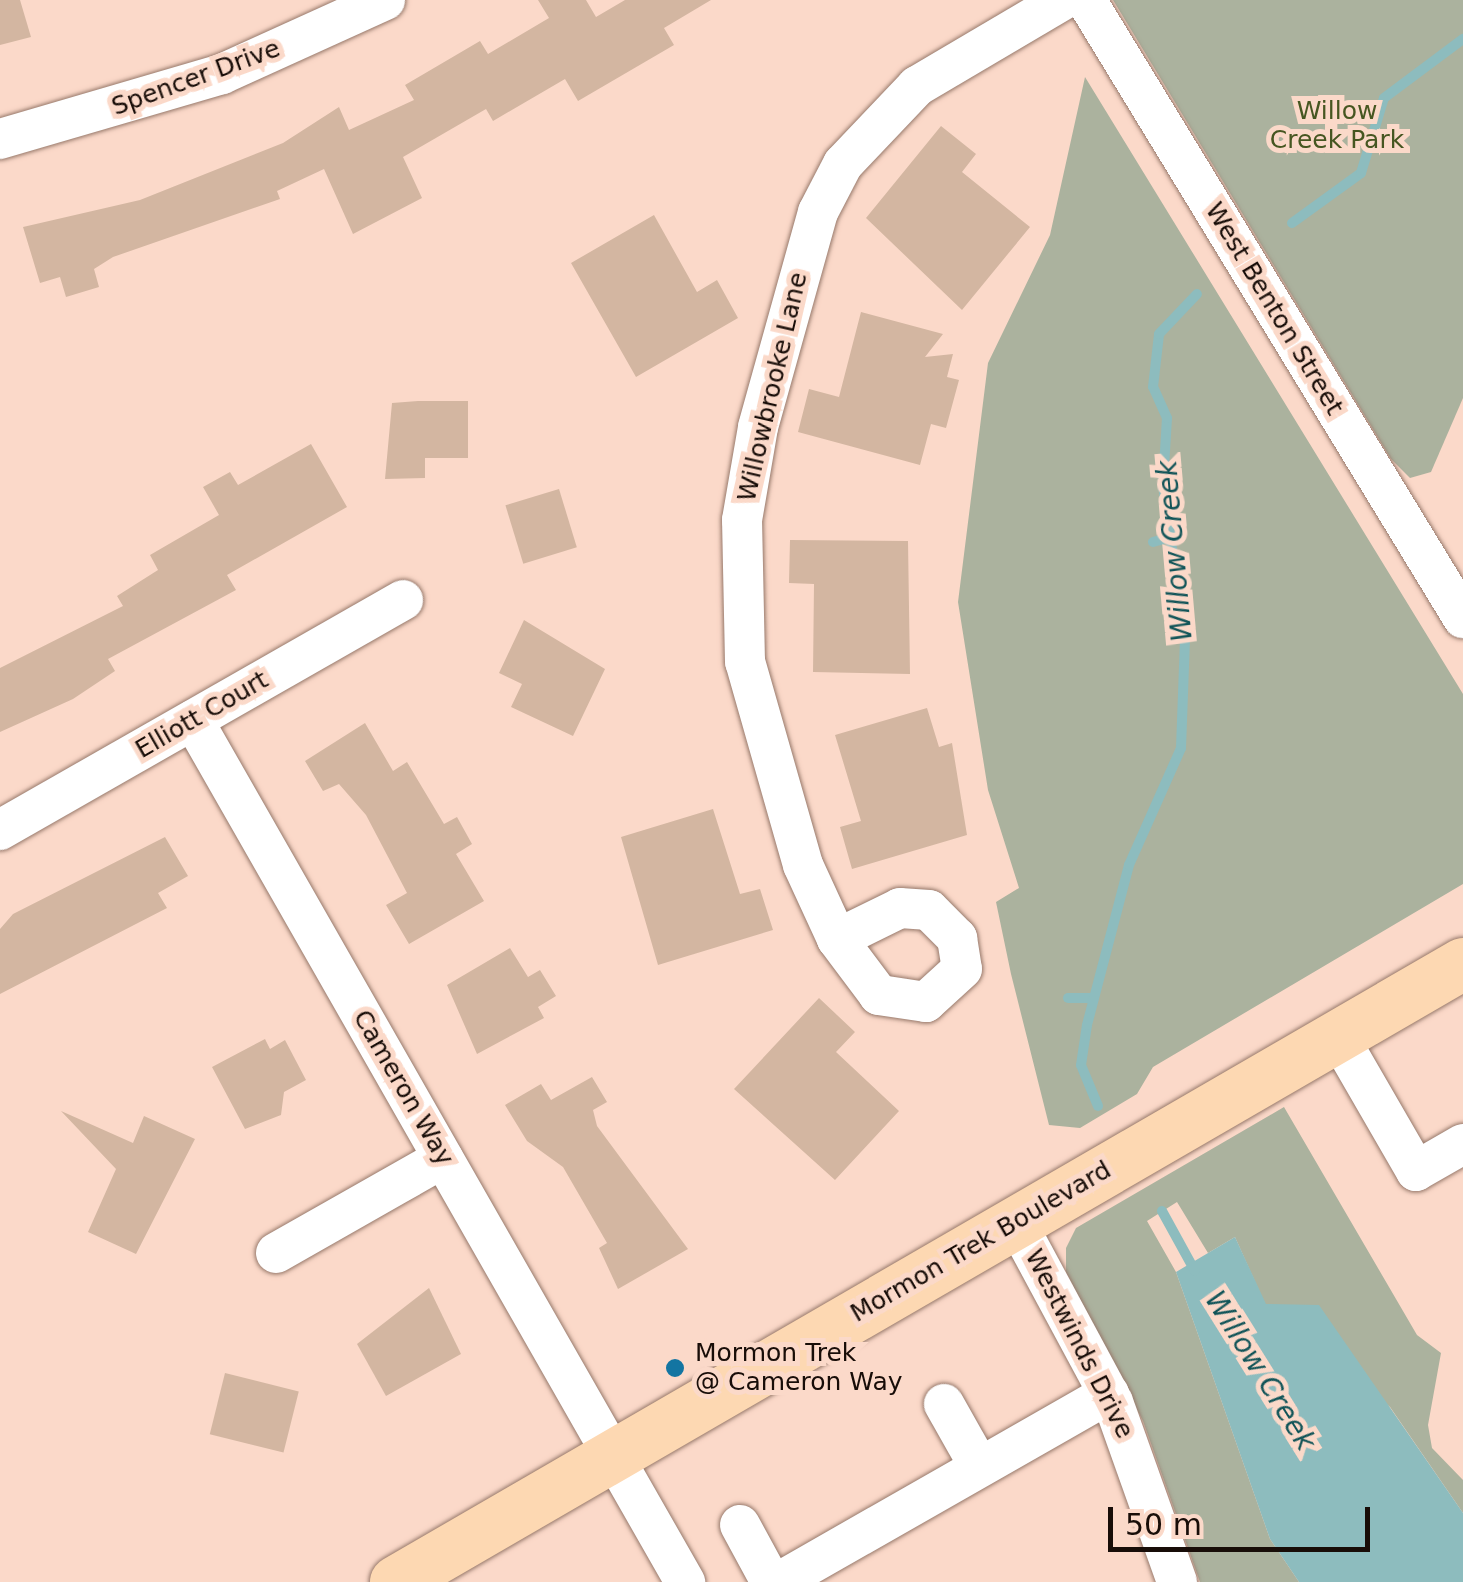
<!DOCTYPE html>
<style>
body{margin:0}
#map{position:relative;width:1463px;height:1582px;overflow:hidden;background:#fbd9c9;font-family:"DejaVu Sans",sans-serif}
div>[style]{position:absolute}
.green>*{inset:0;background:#abb29e}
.water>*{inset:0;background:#8dbcbe}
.stream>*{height:10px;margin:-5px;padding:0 5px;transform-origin:5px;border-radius:5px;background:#8dbcbe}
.building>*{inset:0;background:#d3b6a1;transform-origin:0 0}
.roads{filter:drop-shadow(0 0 2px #97796b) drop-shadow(0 0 2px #97796b)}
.minor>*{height:40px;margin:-20px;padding:0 20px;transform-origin:20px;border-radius:20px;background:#fff}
.major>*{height:52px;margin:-26px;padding:0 26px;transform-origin:26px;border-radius:26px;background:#fdd8b2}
.dots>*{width:28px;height:28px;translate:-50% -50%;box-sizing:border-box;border:5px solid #fbd9c9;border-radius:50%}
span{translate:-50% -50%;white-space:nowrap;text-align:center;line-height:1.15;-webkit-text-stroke:10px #fbd9c9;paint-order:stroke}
.street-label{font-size:25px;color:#180d08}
.park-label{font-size:25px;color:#465621}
.poi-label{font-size:25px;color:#180d08}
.left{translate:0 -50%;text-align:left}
.water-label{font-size:28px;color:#115458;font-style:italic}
.scale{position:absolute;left:1108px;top:1507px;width:262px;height:45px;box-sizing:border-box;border:5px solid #180d08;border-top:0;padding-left:12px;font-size:30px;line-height:35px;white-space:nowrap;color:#180d08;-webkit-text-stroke:8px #fbd9c9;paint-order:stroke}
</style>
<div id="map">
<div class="green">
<div style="clip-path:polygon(1113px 0,1463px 0,1463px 398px,1431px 472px,1410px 478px,1391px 459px)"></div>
<div style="clip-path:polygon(1085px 77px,1463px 694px,1463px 884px,1153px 1067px,1137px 1094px,1080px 1128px,1049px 1125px,1011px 974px,996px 902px,1019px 888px,988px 790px,958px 602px,988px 363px,1050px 235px)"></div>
<div style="clip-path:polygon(1284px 1107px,1417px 1335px,1441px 1353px,1428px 1425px,1432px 1448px,1463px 1480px,1463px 1513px,1390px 1407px,1265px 1304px,1235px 1237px,1208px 1253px,1177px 1202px,1147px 1221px,1176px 1272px,1270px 1539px,1299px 1582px,1200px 1582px,1143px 1421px,1066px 1272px,1066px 1248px,1076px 1228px)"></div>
</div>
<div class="water">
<div style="clip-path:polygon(1235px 1237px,1266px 1304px,1319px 1305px,1463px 1513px,1463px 1582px,1299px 1582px,1270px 1539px,1176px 1272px)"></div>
</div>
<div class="stream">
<div style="left:1292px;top:223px;width:85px;rotate:-35.9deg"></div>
<div style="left:1361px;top:173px;width:78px;rotate:-73deg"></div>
<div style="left:1384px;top:98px;width:99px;rotate:-36.8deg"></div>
<div style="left:1153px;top:542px;width:22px;rotate:-16deg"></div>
<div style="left:1068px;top:998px;width:25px"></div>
<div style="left:1098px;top:1106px;width:44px;rotate:-112.5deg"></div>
<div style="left:1081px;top:1065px;width:40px;rotate:-81.5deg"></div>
<div style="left:1087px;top:1025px;width:165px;rotate:-75.3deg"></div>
<div style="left:1129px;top:865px;width:128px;rotate:-66deg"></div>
<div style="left:1181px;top:748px;width:108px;rotate:-87.9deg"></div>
<div style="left:1185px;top:640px;width:157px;rotate:-98.1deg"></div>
<div style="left:1163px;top:485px;width:67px;rotate:-86.6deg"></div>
<div style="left:1167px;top:418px;width:34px;rotate:-114deg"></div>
<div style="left:1153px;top:387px;width:53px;rotate:-83.5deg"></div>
<div style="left:1159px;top:334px;width:55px;rotate:-46.5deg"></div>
<div style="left:1162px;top:1211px;width:68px;rotate:61.2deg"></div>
</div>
<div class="building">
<div style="clip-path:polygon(0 0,20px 0,31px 37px,0 45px)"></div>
<div style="clip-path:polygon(538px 0,586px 0,596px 17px,625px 0,711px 0,664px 28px,674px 45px,578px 101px,565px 79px,493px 121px,486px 109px,403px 157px,422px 198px,353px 234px,324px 169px,277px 191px,280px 199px,113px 257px,94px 269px,99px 287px,66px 297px,60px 277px,40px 283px,23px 227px,140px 200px,283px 143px,339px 107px,349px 130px,414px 100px,405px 85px,480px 41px,488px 54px,549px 18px)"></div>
<div style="clip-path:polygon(941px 126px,976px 154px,962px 172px,1030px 227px,962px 310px,866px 218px)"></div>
<div style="clip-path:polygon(654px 215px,697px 292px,717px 280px,738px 318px,636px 377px,571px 263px)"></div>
<div style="clip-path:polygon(861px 312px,943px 334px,925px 357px,953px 354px,947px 377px,959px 380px,946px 428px,931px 424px,920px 465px,798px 432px,809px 389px,839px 397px)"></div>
<div style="clip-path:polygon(418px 401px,468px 401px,468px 458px,425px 458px,425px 478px,385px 479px,392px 403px)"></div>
<div style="clip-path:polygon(311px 444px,347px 507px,227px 575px,236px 590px,108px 659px,115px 671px,73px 699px,0 732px,0 668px,123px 606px,117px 596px,158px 570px,150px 555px,219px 515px,203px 487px,230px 472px,238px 485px)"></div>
<div style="left:559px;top:489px;width:61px;height:56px;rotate:73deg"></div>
<div style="clip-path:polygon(790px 540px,908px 541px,910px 674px,813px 672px,814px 584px,789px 583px)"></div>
<div style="clip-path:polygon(524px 620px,605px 669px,573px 736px,511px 707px,522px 684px,499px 673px)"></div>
<div style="clip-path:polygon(927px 708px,939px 747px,952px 743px,967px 835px,852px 869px,840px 827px,861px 821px,835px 735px)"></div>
<div style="clip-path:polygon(365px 723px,393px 771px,407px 762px,444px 824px,457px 817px,472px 844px,456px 854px,484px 901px,409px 944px,386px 905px,407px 893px,366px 815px,339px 784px,323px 791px,305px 761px)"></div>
<div style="clip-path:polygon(713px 809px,740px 894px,760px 889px,773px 930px,658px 965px,621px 837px)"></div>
<div style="clip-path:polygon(165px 837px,188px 876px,158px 893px,167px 908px,0 994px,0 929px,13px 914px)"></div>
<div style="clip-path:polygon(510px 948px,528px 977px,540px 970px,556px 996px,538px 1007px,544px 1018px,477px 1054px,447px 985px)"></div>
<div style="clip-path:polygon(819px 998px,855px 1032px,836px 1052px,899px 1111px,835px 1180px,734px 1089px)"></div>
<div style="clip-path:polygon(265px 1039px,270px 1049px,285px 1040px,306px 1080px,284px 1092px,281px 1115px,245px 1129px,212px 1067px)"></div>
<div style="clip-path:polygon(592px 1077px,607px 1102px,593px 1110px,597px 1126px,688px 1249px,618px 1289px,599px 1248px,607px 1243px,563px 1167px,527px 1141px,505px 1105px,541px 1084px,551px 1100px)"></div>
<div style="clip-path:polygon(61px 1111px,133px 1143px,144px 1116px,195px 1139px,136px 1254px,88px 1232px,116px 1169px)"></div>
<div style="clip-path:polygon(429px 1288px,461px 1354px,386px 1396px,357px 1344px)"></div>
<div style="left:225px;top:1373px;width:76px;height:63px;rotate:14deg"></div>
</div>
<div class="roads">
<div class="minor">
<div style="left:1086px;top:0;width:724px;rotate:58.62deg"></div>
<div style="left:0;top:139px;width:231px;rotate:-16.3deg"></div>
<div style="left:222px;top:74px;width:179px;rotate:-24.4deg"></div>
<div style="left:193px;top:720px;width:993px;rotate:60.28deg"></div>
<div style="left:0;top:830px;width:464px;rotate:-29.7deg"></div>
<div style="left:837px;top:939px;width:70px;rotate:-26.2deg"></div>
<div style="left:900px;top:908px;width:29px;rotate:4deg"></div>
<div style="left:929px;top:910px;width:40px;rotate:45deg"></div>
<div style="left:957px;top:938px;width:31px;rotate:81deg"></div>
<div style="left:962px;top:969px;width:49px;rotate:137.5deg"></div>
<div style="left:926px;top:1002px;width:48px;rotate:-171.5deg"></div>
<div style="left:879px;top:995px;width:70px;rotate:-126.9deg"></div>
<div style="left:837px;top:939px;width:81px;rotate:-114.7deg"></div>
<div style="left:803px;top:865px;width:211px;rotate:-105.9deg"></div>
<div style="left:745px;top:662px;width:142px;rotate:-91.2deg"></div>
<div style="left:742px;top:520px;width:94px;rotate:-80.2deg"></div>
<div style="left:758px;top:427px;width:223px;rotate:-74.4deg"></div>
<div style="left:818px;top:212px;width:54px;rotate:-62.5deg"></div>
<div style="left:843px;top:164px;width:108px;rotate:-46.5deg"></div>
<div style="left:917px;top:86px;width:169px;rotate:-30.5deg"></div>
<div style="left:1338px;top:1036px;width:156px;rotate:60deg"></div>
<div style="left:1416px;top:1171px;width:54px;rotate:-29.9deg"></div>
<div style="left:1016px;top:1222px;width:204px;rotate:61.7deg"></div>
<div style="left:1113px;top:1402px;width:191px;rotate:70.4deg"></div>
<div style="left:276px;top:1253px;width:192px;rotate:-29.6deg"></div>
<div style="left:944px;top:1404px;width:71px;rotate:60.6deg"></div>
<div style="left:740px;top:1525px;width:65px;rotate:61.5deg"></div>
<div style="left:779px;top:1582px;width:380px;rotate:-29.7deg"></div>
</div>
<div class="major">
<div style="left:396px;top:1582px;width:1233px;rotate:-30.08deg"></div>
</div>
</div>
<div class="dots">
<div style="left:675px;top:1368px;background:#1375a2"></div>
</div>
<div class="street-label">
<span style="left:196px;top:78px;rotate:-20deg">Spencer Drive</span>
<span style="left:1274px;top:309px;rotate:59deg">West Benton Street</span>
<span style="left:773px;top:387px;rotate:-77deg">Willowbrooke Lane</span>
<span style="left:202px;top:715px;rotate:-30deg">Elliott Court</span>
<span style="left:403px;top:1088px;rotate:60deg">Cameron Way</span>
<span style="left:981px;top:1242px;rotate:-30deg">Mormon Trek Boulevard</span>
<span style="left:1079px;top:1344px;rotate:63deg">Westwinds Drive</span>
</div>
<div class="park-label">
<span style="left:1337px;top:126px">Willow<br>Creek Park</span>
</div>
<div class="poi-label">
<span class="left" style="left:695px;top:1368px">Mormon Trek<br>@ Cameron Way</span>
</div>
<div class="water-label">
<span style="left:1175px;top:551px;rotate:-95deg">Willow Creek</span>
<span style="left:1260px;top:1371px;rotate:58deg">Willow Creek</span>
</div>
<div class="scale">50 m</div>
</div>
